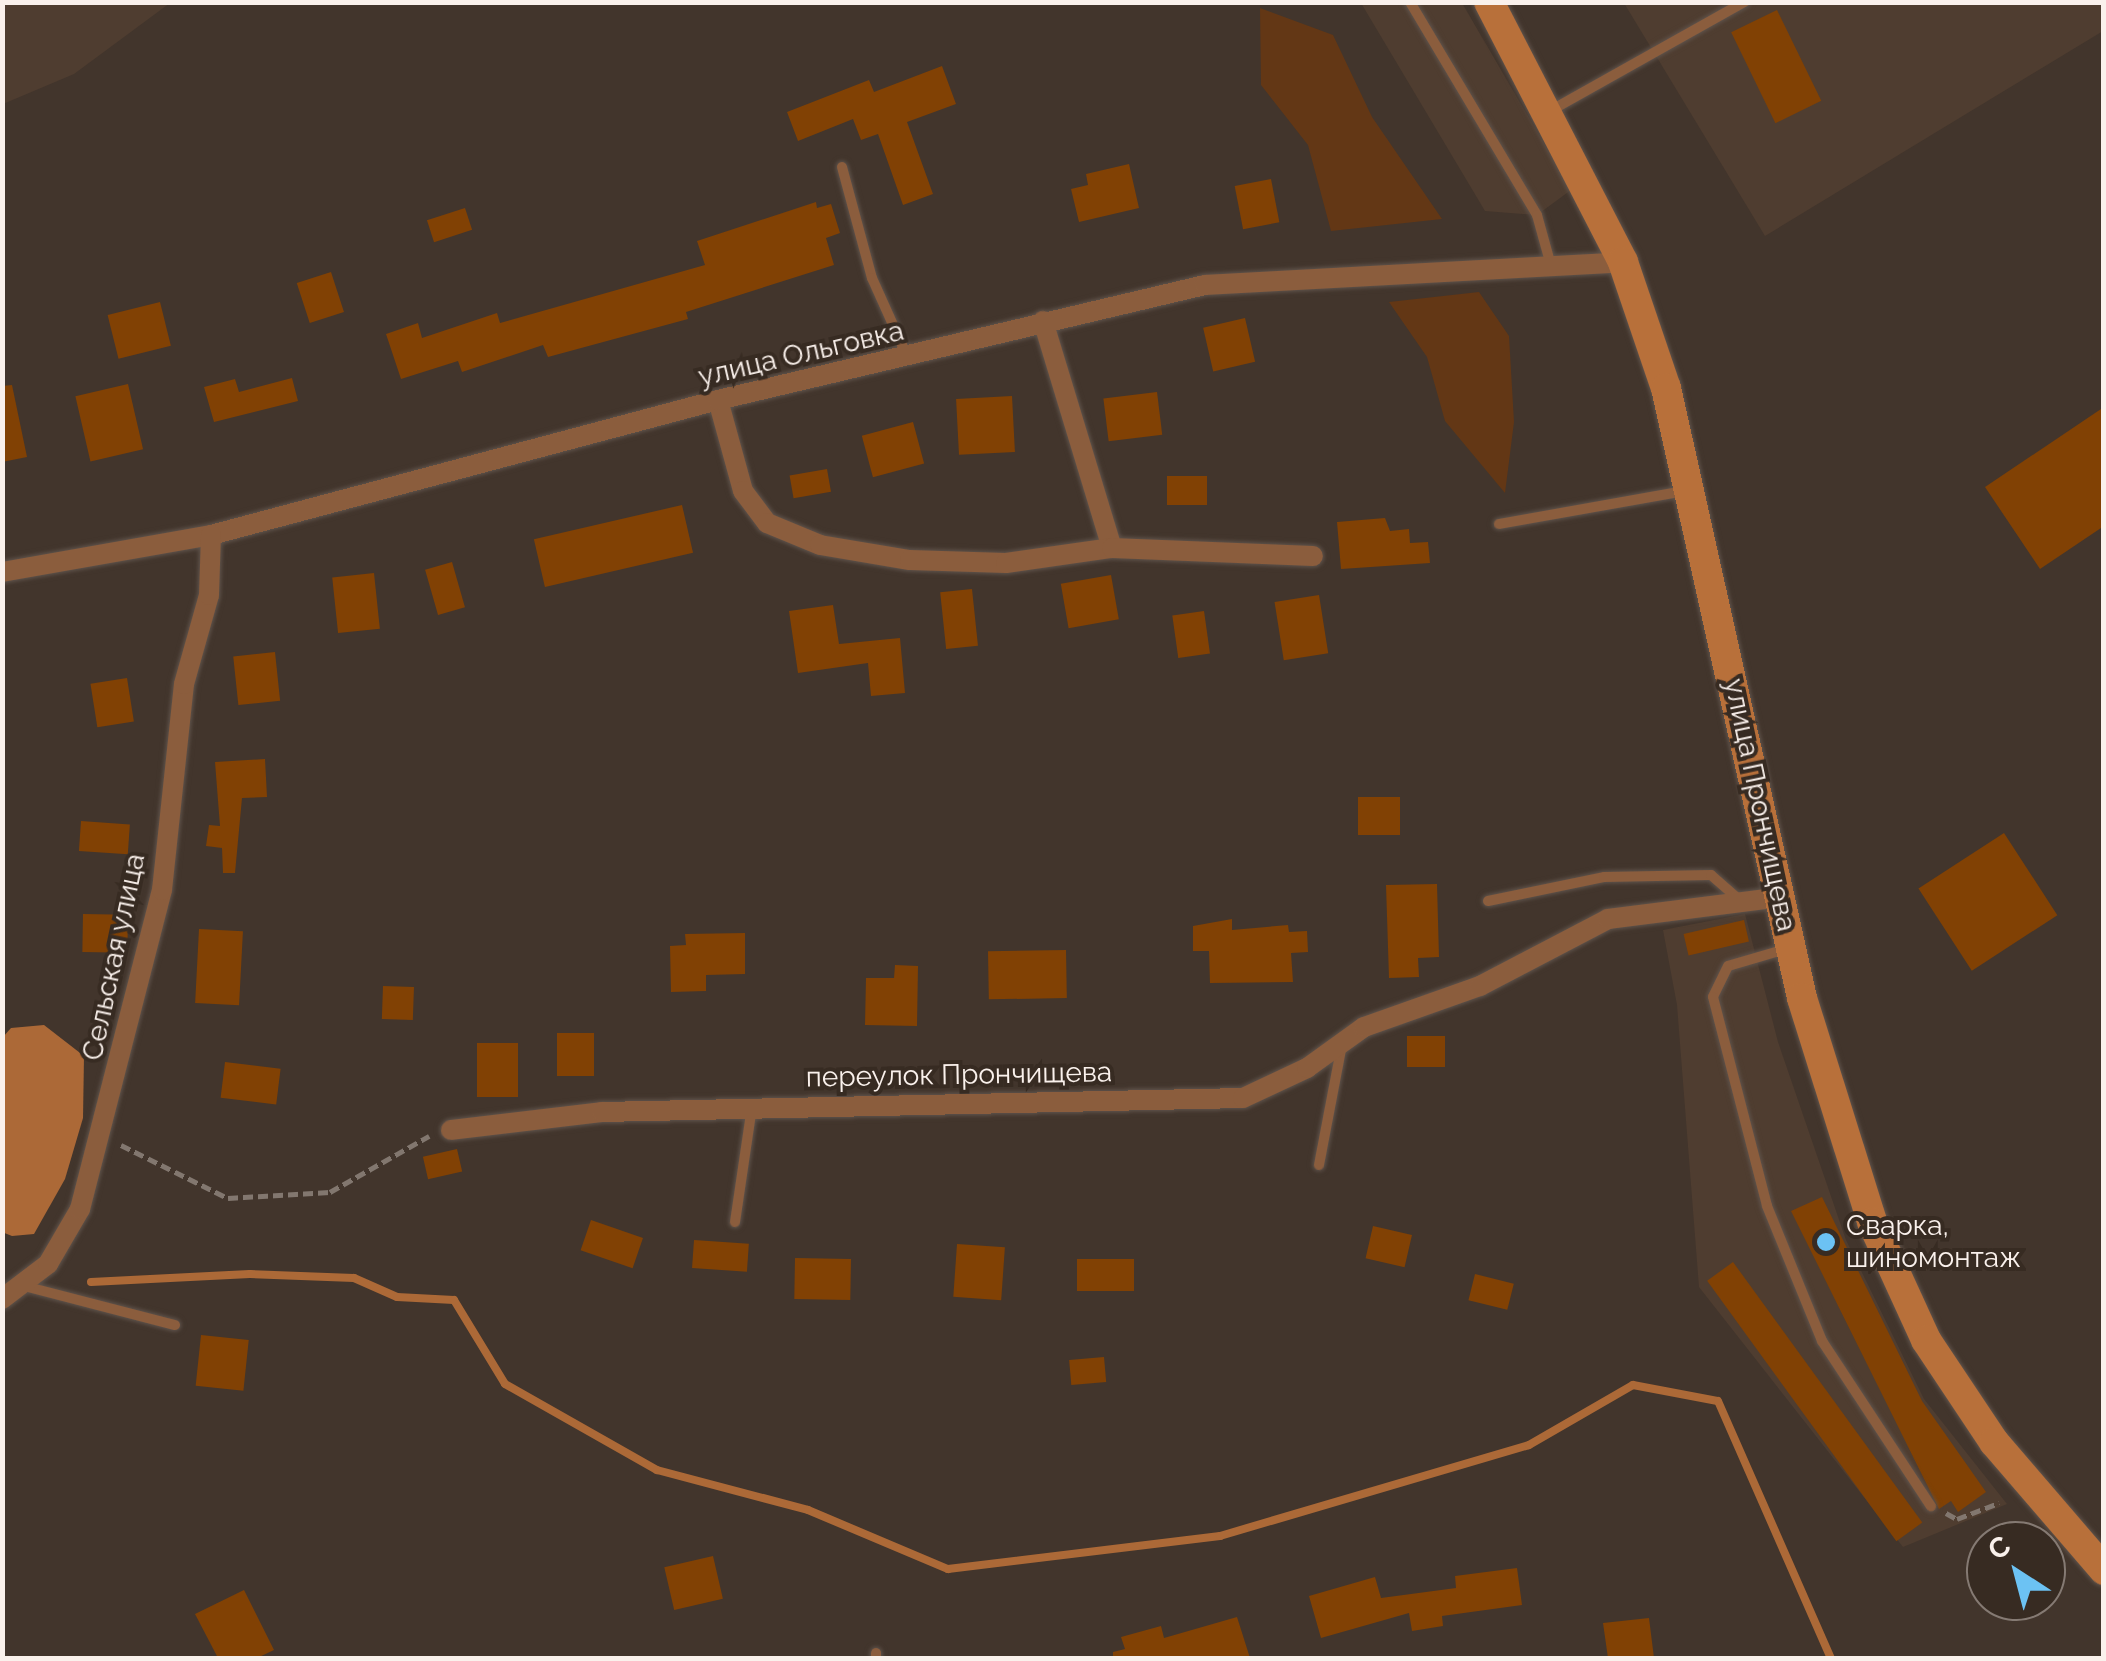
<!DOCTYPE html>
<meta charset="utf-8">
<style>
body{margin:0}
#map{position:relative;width:2106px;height:1661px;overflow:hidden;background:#42352c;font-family:Raleway,sans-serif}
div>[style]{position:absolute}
.built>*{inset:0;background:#4f3d30}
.green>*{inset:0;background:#633715}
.water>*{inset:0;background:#ac6937}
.stream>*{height:8px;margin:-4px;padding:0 4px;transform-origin:4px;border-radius:4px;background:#ac6937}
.building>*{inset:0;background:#814104;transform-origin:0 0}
.path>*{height:5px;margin-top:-2.5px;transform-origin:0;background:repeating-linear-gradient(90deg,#82776f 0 10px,transparent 0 15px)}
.roads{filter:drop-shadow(0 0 2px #5f534b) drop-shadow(0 0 2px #5f534b)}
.lane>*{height:10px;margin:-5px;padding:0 5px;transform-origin:5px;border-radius:5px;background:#8b5d3d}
.street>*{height:20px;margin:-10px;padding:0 10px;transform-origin:10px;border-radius:10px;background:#8b5d3d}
.secondary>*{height:30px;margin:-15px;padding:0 15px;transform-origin:15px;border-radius:15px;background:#b8703a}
.dots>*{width:28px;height:28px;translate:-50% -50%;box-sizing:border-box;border:5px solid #372b22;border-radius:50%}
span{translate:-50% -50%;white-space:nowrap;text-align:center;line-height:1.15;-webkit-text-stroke:8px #372b22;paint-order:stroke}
.street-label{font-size:28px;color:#faf1ec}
.poi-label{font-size:28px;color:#faf1ec}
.left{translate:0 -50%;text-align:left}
.frame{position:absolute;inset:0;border:5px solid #faf1ec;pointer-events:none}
.north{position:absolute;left:1966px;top:1521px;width:100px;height:100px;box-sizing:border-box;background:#372b22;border:2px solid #857a73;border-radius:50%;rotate:324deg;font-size:28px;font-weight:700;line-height:40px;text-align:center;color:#faf1ec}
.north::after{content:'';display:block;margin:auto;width:35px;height:45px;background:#6cc2f3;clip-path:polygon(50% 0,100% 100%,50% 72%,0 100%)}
</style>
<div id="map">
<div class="built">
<div style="clip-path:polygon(3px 2px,170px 2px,170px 3px,74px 74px,3px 104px)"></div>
<div style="clip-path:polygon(1361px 3px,1462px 3px,1571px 190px,1537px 215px,1485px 211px)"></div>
<div style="clip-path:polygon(1624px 3px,2103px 3px,2103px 31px,1765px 236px)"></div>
<div style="clip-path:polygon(1745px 914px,1778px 1042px,1846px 1240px,1924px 1399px,2007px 1504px,1903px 1547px,1699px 1287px,1677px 1005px,1663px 930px)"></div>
</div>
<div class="green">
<div style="clip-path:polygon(1260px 8px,1333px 35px,1372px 117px,1442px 219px,1331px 231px,1308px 145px,1261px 85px)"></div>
<div style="clip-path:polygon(1479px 292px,1509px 336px,1514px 422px,1505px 493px,1445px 421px,1427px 357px,1389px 302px)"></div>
</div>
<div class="water">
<div style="clip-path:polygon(44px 1025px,84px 1056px,83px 1118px,65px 1179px,34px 1234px,12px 1236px,2px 1232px,3px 1037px,11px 1028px)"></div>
</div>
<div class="stream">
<div style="left:91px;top:1282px;width:159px;rotate:-2.9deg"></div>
<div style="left:250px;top:1274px;width:104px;rotate:2.2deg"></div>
<div style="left:354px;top:1278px;width:47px;rotate:23.8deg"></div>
<div style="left:397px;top:1297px;width:57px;rotate:3deg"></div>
<div style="left:454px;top:1300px;width:98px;rotate:58.7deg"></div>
<div style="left:505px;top:1384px;width:175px;rotate:29.5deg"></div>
<div style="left:657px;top:1470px;width:156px;rotate:14.8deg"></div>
<div style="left:808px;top:1510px;width:152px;rotate:22.9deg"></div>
<div style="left:948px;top:1569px;width:274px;rotate:-6.9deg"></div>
<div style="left:1220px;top:1536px;width:322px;rotate:-16.4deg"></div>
<div style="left:1529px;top:1445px;width:120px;rotate:-30deg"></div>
<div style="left:1633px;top:1385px;width:86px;rotate:10.7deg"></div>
<div style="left:1718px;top:1401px;width:281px;rotate:66.3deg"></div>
</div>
<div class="building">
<div style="left:1777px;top:10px;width:101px;height:51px;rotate:64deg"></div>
<div style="clip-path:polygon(942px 66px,956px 104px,907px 122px,933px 194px,903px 205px,878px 134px,861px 140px,853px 119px,798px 141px,787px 112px,869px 80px,874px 92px)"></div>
<div style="clip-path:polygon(1129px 164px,1139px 208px,1079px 222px,1071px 189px,1088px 185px,1086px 174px)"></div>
<div style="left:1271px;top:179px;width:44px;height:37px;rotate:79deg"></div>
<div style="clip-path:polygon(816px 202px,817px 208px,831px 204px,840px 233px,826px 238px,834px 265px,686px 312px,688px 319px,548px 357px,543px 345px,462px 372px,458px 361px,401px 379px,386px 334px,418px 323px,422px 338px,497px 313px,500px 323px,705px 265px,697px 241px)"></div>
<div style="left:465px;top:208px;width:23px;height:40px;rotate:72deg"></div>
<div style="left:331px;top:272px;width:42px;height:36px;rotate:72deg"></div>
<div style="left:160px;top:302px;width:45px;height:54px;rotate:76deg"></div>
<div style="left:1245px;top:318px;width:45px;height:43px;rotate:77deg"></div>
<div style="clip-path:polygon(292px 378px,298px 401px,214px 422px,204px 387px,235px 379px,239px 392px)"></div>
<div style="left:128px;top:384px;width:67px;height:54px;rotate:77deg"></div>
<div style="clip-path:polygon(12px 385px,27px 457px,2px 462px,2px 386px)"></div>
<div style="left:1157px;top:392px;width:43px;height:54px;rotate:83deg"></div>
<div style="left:1012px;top:396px;width:56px;height:56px;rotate:87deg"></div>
<div style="clip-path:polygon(2104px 407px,2104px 526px,2040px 569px,1985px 487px)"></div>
<div style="left:913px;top:422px;width:43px;height:53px;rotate:75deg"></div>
<div style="left:827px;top:469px;width:23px;height:38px;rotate:80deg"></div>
<div style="left:1207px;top:476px;width:29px;height:40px;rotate:90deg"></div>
<div style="left:682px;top:505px;width:49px;height:152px;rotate:77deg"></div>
<div style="clip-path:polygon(1385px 518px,1390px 531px,1409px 529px,1410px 543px,1428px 542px,1430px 563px,1341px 569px,1337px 522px)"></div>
<div style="left:452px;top:562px;width:47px;height:28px;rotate:74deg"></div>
<div style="left:374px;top:573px;width:56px;height:42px;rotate:84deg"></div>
<div style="left:1111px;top:575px;width:45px;height:51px;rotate:80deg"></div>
<div style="left:972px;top:589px;width:57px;height:32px;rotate:84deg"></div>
<div style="left:1319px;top:595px;width:59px;height:45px;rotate:81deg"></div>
<div style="clip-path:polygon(833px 605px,839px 644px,900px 638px,905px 693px,871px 696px,868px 663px,798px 673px,789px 611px)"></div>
<div style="left:1204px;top:611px;width:43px;height:32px;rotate:82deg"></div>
<div style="left:275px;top:652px;width:49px;height:42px;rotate:84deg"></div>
<div style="left:127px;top:678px;width:44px;height:37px;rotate:81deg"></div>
<div style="clip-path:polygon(265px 759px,267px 797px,242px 798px,235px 873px,223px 873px,222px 848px,206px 846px,209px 825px,220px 826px,215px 762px)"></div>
<div style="left:1358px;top:797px;width:42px;height:38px"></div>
<div style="left:81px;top:821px;width:49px;height:30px;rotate:4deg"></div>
<div style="left:2004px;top:833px;width:98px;height:102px;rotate:57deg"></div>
<div style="clip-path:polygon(1437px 884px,1439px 957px,1418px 958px,1419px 977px,1389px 978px,1386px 885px)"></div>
<div style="left:83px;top:914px;width:45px;height:38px;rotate:1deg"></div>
<div style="clip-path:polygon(1232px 919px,1232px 930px,1288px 925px,1289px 932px,1307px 931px,1308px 952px,1291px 953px,1293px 982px,1210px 983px,1209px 951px,1193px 951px,1193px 926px)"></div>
<div style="left:1744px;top:920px;width:22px;height:62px;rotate:77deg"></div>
<div style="left:199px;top:929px;width:44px;height:74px;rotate:3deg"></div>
<div style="clip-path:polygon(745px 933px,745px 974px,706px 975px,706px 991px,671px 992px,670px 946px,686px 945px,685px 934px)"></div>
<div style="left:1066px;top:950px;width:48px;height:78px;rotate:89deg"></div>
<div style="clip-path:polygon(895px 965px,918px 966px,917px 1026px,865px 1025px,866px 978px,894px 978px)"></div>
<div style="left:383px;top:986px;width:31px;height:33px;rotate:2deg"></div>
<div style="left:557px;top:1033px;width:37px;height:43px"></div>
<div style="left:1407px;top:1036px;width:38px;height:31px"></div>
<div style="left:477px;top:1043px;width:41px;height:54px"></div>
<div style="left:225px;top:1062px;width:56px;height:36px;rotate:7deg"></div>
<div style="left:457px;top:1149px;width:23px;height:35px;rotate:77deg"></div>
<div style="clip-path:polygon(1822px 1197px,1922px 1401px,1986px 1492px,1958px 1512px,1951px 1501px,1939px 1509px,1791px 1211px)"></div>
<div style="left:591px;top:1220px;width:55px;height:32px;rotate:19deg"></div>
<div style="left:1373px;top:1226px;width:40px;height:33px;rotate:13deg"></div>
<div style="left:694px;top:1240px;width:55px;height:28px;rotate:4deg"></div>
<div style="left:957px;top:1244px;width:48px;height:53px;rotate:4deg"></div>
<div style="left:795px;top:1258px;width:56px;height:41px;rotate:1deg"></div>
<div style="left:1077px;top:1259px;width:57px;height:32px"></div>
<div style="left:1733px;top:1262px;width:322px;height:32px;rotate:54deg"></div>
<div style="left:1475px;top:1274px;width:40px;height:27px;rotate:14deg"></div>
<div style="left:201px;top:1335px;width:48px;height:51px;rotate:6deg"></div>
<div style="left:1104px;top:1357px;width:25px;height:35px;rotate:85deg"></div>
<div style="left:713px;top:1556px;width:44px;height:50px;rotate:77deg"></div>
<div style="clip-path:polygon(1517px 1568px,1522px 1605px,1442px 1616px,1443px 1626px,1412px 1631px,1409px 1613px,1321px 1638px,1309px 1596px,1375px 1577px,1381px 1598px,1456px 1588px,1455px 1576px)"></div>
<div style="clip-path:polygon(244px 1590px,274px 1650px,257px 1658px,218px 1658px,195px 1614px)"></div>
<div style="clip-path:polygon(1237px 1617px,1250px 1658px,1113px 1658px,1113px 1652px,1125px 1649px,1121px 1637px,1161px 1626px,1164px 1638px)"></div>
<div style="clip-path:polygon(1649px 1618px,1654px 1658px,1608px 1658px,1603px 1623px)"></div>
</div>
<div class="path">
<div style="left:121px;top:1145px;width:119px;rotate:26.4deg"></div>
<div style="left:228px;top:1198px;width:102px;rotate:-3.4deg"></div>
<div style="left:330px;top:1192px;width:114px;rotate:-29.5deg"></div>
<div style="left:1946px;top:1513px;width:13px;rotate:29deg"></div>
<div style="left:1957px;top:1519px;width:45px;rotate:-20.9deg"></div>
</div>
<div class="roads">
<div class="lane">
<div style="left:1410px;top:2px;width:248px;rotate:59.2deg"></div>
<div style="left:1537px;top:215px;width:49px;rotate:74.5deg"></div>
<div style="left:1550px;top:111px;width:223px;rotate:-29.3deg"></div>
<div style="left:842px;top:167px;width:115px;rotate:74.9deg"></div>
<div style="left:872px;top:278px;width:88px;rotate:65.8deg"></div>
<div style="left:1499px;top:524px;width:189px;rotate:-10.1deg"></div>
<div style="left:1488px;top:901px;width:118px;rotate:-11.7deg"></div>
<div style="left:1604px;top:877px;width:107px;rotate:-1.1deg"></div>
<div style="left:1711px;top:875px;width:41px;rotate:41.1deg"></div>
<div style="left:1786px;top:949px;width:60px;rotate:163.7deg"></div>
<div style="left:1728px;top:966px;width:34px;rotate:116deg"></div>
<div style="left:1713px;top:997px;width:216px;rotate:75.5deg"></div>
<div style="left:1767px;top:1206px;width:146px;rotate:67.8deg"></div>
<div style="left:1822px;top:1341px;width:198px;rotate:56.6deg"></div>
<div style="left:1319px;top:1165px;width:123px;rotate:-79.2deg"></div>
<div style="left:735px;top:1222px;width:116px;rotate:-81.6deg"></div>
<div style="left:24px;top:1286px;width:156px;rotate:14.5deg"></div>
<div style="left:876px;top:1653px;width:5px;rotate:90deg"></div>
</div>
<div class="street">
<div style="left:1043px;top:321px;width:237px;rotate:73.1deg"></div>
<div style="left:718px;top:400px;width:94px;rotate:74.6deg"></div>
<div style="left:743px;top:491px;width:40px;rotate:53deg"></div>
<div style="left:767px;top:523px;width:57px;rotate:22.5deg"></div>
<div style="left:820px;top:545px;width:91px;rotate:9.5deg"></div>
<div style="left:910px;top:560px;width:96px;rotate:1.8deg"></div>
<div style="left:1006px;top:563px;width:107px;rotate:-8.1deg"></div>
<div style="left:1112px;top:548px;width:201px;rotate:2.3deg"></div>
<div style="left:2px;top:572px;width:212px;rotate:-10deg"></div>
<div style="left:211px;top:535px;width:525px;rotate:-14.91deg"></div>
<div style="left:718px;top:400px;width:500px;rotate:-13.29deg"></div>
<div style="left:1205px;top:285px;width:419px;rotate:-3.1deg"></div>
<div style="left:451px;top:1130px;width:152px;rotate:-6.8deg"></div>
<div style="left:602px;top:1112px;width:641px;rotate:-1.25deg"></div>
<div style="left:1243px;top:1098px;width:71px;rotate:-25.1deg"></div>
<div style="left:1307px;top:1068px;width:70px;rotate:-35.7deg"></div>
<div style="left:1364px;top:1027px;width:123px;rotate:-19.5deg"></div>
<div style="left:1480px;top:986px;width:144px;rotate:-27.6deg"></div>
<div style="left:1608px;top:919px;width:176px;rotate:-7.2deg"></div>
<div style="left:2px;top:1299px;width:58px;rotate:-37.3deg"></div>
<div style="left:48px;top:1264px;width:64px;rotate:-59.8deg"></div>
<div style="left:80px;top:1209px;width:329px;rotate:-75.6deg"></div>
<div style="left:162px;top:890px;width:207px;rotate:-83.9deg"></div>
<div style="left:184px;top:684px;width:92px;rotate:-74.3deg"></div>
<div style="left:209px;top:595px;width:60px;rotate:-88.1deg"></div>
</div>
<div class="secondary">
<div style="left:1489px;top:2px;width:292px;rotate:62.7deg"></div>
<div style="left:1623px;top:262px;width:133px;rotate:71.2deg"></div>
<div style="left:1666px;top:388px;width:625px;rotate:77.43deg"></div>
<div style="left:1802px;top:998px;width:235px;rotate:72.6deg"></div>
<div style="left:1872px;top:1222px;width:130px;rotate:65.4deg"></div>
<div style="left:1926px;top:1340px;width:123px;rotate:56.3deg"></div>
<div style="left:1994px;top:1442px;width:169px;rotate:49.3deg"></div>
</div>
</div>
<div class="dots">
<div style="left:1826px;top:1242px;background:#6cc2f3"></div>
</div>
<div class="street-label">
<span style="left:801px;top:354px;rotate:-13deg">улица Ольговка</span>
<span style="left:1760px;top:805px;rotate:78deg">улица Прончищева</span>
<span style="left:114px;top:957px;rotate:-78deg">Сельская улица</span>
<span style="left:959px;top:1075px;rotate:-1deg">переулок Прончищева</span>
</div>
<div class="poi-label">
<span class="left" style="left:1846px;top:1242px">Сварка,<br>шиномонтаж</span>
</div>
<div class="frame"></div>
<div class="north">С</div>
</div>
